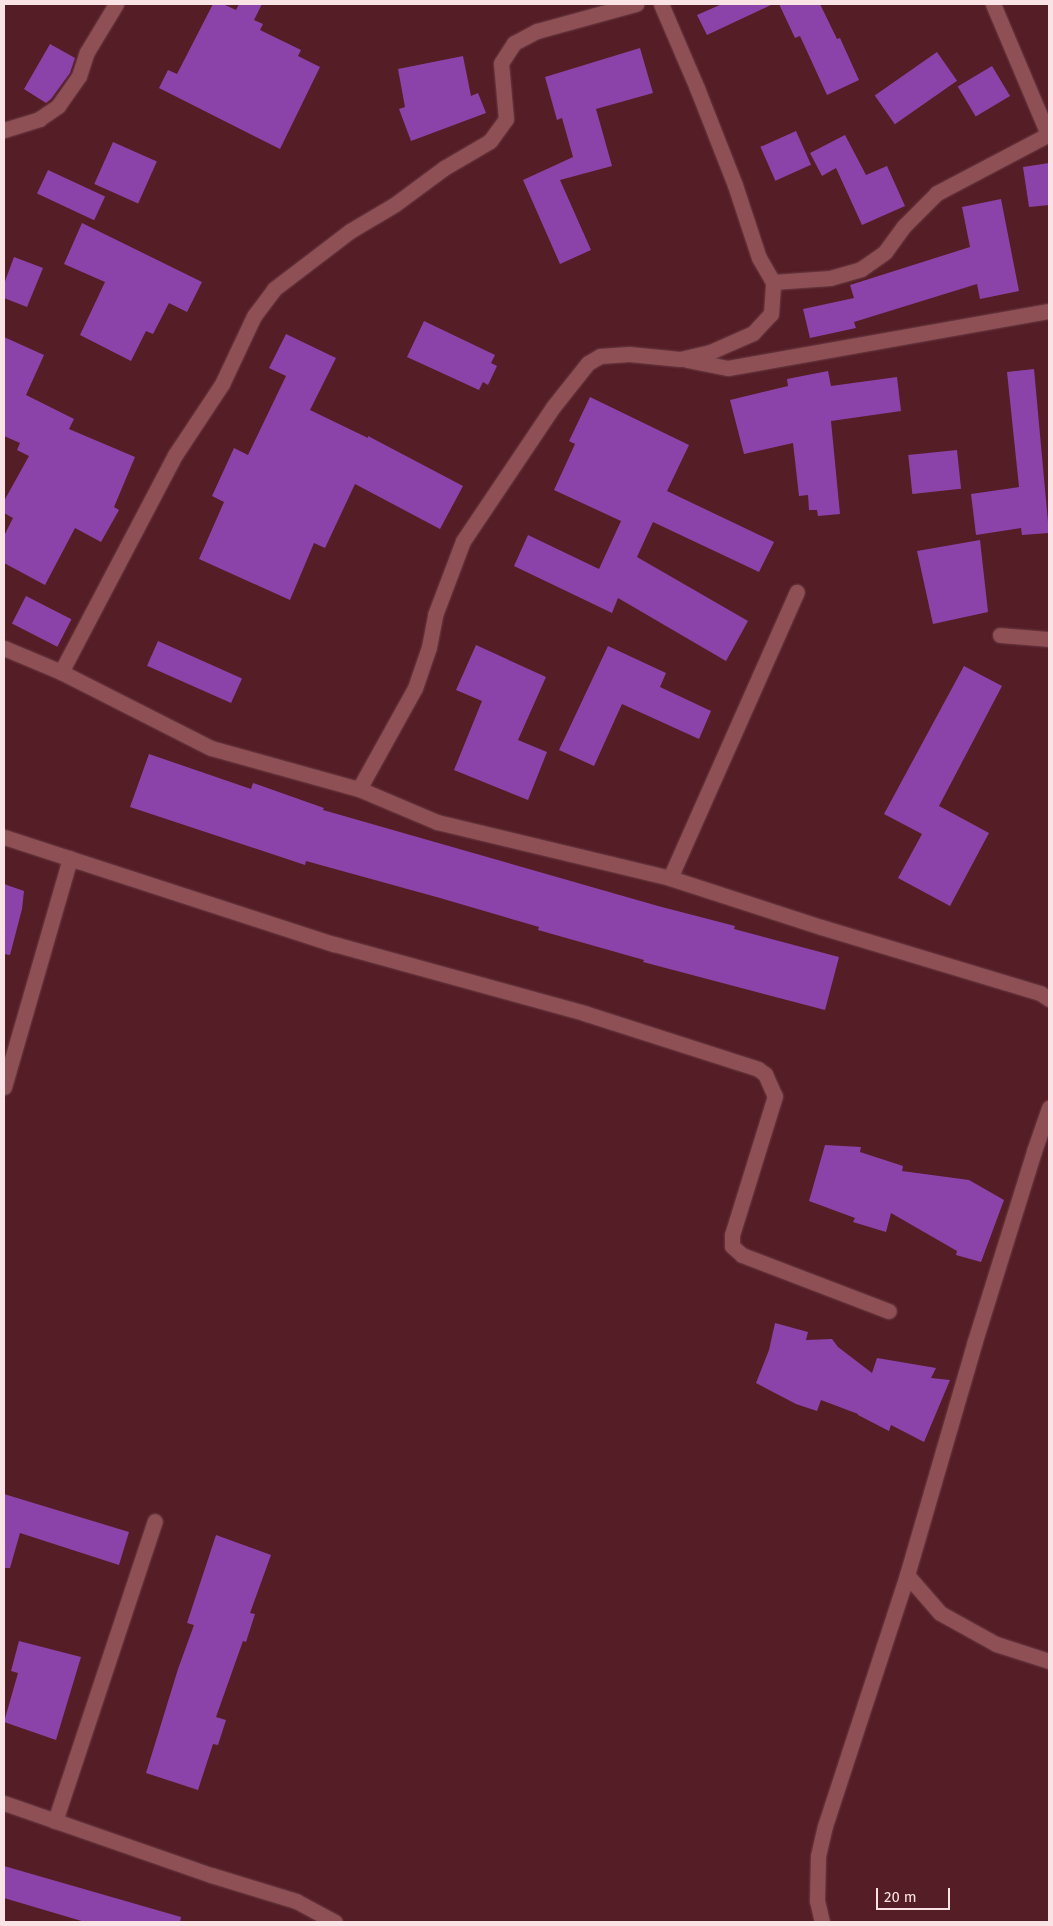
<!DOCTYPE html>
<style>
body{margin:0}
#map{position:relative;width:1053px;height:1926px;overflow:hidden;background:#551d25;font-family:"Fira Sans",sans-serif}
div>[style]{position:absolute}
.building>*{inset:0;background:#8c43a9;transform-origin:0 0}
.roads{filter:drop-shadow(0 0 1px #6a3c45) drop-shadow(0 0 1px #6a3c45)}
.minor>*{height:15px;margin:-7.5px;padding:0 7.5px;transform-origin:7.5px;border-radius:7.5px;background:#8e5055}
span{translate:-50% -50%;white-space:nowrap;text-align:center;line-height:1.15;-webkit-text-stroke:4px #551d25;paint-order:stroke}
.frame{position:absolute;inset:0;border:5px solid #fae3e4;pointer-events:none}
.scale{position:absolute;left:876px;top:1888px;width:74px;height:22px;box-sizing:border-box;border:2px solid #fae3e4;border-top:0;padding-left:6px;font-size:15px;line-height:18px;white-space:nowrap;color:#fae3e4;-webkit-text-stroke:4px #551d25;paint-order:stroke}
</style>
<div id="map">
<div class="building">
<div style="clip-path:polygon(213px 4px,223px 4px,236px 10px,239px 4px,262px 4px,254px 20px,263px 24px,260px 30px,301px 50px,298px 56px,320px 67px,280px 149px,159px 88px,168px 70px,177px 74px)"></div>
<div style="clip-path:polygon(722px 4px,773px 4px,707px 35px,697px 15px)"></div>
<div style="clip-path:polygon(779px 4px,820px 4px,837px 39px,840px 38px,859px 80px,827px 95px,800px 36px,795px 38px)"></div>
<div style="clip-path:polygon(50px 44px,75px 58px,70px 73px,51px 99px,46px 103px,24px 89px)"></div>
<div style="clip-path:polygon(640px 48px,653px 93px,596px 109px,612px 166px,560px 180px,591px 250px,560px 264px,523px 180px,573px 157px,562px 118px,557px 120px,545px 77px)"></div>
<div style="left:937px;top:52px;width:35px;height:76px;rotate:55deg"></div>
<div style="clip-path:polygon(463px 56px,471px 96px,478px 93px,486px 113px,411px 141px,399px 109px,405px 107px,398px 69px)"></div>
<div style="left:992px;top:66px;width:35px;height:40px;rotate:59deg"></div>
<div style="left:796px;top:131px;width:37px;height:39px;rotate:66deg"></div>
<div style="clip-path:polygon(845px 135px,866px 175px,887px 166px,905px 206px,862px 225px,836px 168px,822px 176px,810px 153px)"></div>
<div style="left:113px;top:142px;width:48px;height:46px;rotate:24deg"></div>
<div style="clip-path:polygon(1049px 163px,1049px 205px,1029px 207px,1023px 167px)"></div>
<div style="left:48px;top:170px;width:63px;height:26px;rotate:25deg"></div>
<div style="clip-path:polygon(1001px 199px,1019px 291px,980px 299px,977px 284px,854px 322px,856px 328px,810px 338px,803px 309px,854px 298px,850px 285px,970px 247px,962px 207px)"></div>
<div style="clip-path:polygon(82px 223px,202px 282px,187px 312px,169px 303px,153px 334px,146px 331px,131px 361px,80px 335px,105px 282px,64px 264px)"></div>
<div style="clip-path:polygon(14px 257px,43px 268px,27px 307px,4px 298px,4px 284px)"></div>
<div style="clip-path:polygon(424px 321px,495px 355px,491px 363px,497px 366px,488px 385px,483px 382px,479px 390px,407px 357px)"></div>
<div style="clip-path:polygon(286px 334px,336px 358px,310px 410px,368px 438px,368px 436px,463px 486px,440px 529px,355px 484px,325px 548px,314px 543px,290px 600px,199px 559px,224px 502px,212px 496px,234px 448px,248px 455px,286px 376px,269px 368px)"></div>
<div style="clip-path:polygon(4px 337px,44px 355px,26px 395px,74px 419px,69px 429px,135px 457px,114px 507px,119px 510px,101px 542px,75px 528px,45px 585px,4px 563px,4px 536px,13px 518px,4px 513px,4px 501px,29px 456px,17px 450px,20px 443px,4px 436px)"></div>
<div style="clip-path:polygon(1034px 369px,1049px 533px,1022px 535px,1021px 528px,976px 535px,971px 494px,1019px 487px,1007px 372px)"></div>
<div style="clip-path:polygon(828px 371px,831px 386px,897px 377px,901px 411px,831px 421px,840px 514px,818px 516px,817px 510px,809px 510px,808px 495px,799px 496px,793px 443px,744px 454px,730px 400px,788px 386px,787px 379px)"></div>
<div style="clip-path:polygon(590px 397px,689px 445px,667px 491px,774px 542px,759px 572px,653px 522px,637px 557px,748px 621px,726px 661px,618px 598px,612px 613px,514px 566px,528px 535px,599px 569px,621px 521px,554px 490px,575px 444px,569px 441px)"></div>
<div style="left:957px;top:450px;width:39px;height:49px;rotate:84deg"></div>
<div style="clip-path:polygon(980px 540px,988px 612px,933px 624px,917px 551px)"></div>
<div style="left:26px;top:596px;width:51px;height:31px;rotate:27deg"></div>
<div style="left:158px;top:641px;width:92px;height:27px;rotate:24deg"></div>
<div style="clip-path:polygon(476px 645px,546px 677px,518px 740px,547px 752px,528px 800px,454px 770px,482px 701px,456px 690px)"></div>
<div style="clip-path:polygon(608px 646px,666px 673px,660px 687px,711px 711px,699px 739px,622px 704px,594px 766px,559px 750px)"></div>
<div style="clip-path:polygon(964px 666px,1002px 686px,939px 806px,989px 833px,950px 906px,898px 878px,922px 834px,884px 814px)"></div>
<div style="clip-path:polygon(149px 754px,251px 789px,253px 783px,324px 808px,323px 810px,658px 906px,735px 926px,734px 929px,839px 957px,825px 1010px,643px 962px,644px 960px,538px 930px,539px 927px,440px 898px,306px 861px,305px 865px,130px 807px)"></div>
<div style="clip-path:polygon(4px 884px,24px 891px,22px 909px,10px 955px,4px 954px)"></div>
<div style="clip-path:polygon(825px 1145px,861px 1147px,860px 1152px,903px 1166px,902px 1171px,969px 1180px,1004px 1200px,981px 1262px,956px 1255px,957px 1251px,891px 1213px,886px 1232px,853px 1222px,855px 1218px,809px 1201px)"></div>
<div style="clip-path:polygon(775px 1323px,808px 1332px,806px 1340px,832px 1339px,838px 1347px,872px 1373px,877px 1358px,936px 1368px,931px 1378px,950px 1380px,924px 1442px,891px 1425px,889px 1431px,858px 1415px,858px 1414px,821px 1400px,817px 1411px,796px 1404px,756px 1383px,769px 1350px)"></div>
<div style="clip-path:polygon(4px 1494px,129px 1532px,119px 1565px,20px 1533px,10px 1568px,4px 1568px)"></div>
<div style="clip-path:polygon(216px 1535px,271px 1555px,250px 1613px,255px 1614px,246px 1642px,243px 1641px,216px 1717px,226px 1720px,218px 1745px,213px 1744px,198px 1790px,146px 1773px,178px 1669px,194px 1625px,187px 1623px)"></div>
<div style="clip-path:polygon(19px 1641px,81px 1657px,56px 1740px,4px 1722px,18px 1673px,11px 1671px)"></div>
<div style="clip-path:polygon(4px 1866px,181px 1917px,180px 1922px,85px 1922px,4px 1898px)"></div>
</div>
<div class="roads">
<div class="minor">
<div style="left:993px;top:4px;width:141px;rotate:67.1deg"></div>
<div style="left:4px;top:130px;width:37px;rotate:-17deg"></div>
<div style="left:39px;top:119px;width:23px;rotate:-34deg"></div>
<div style="left:58px;top:106px;width:37px;rotate:-55deg"></div>
<div style="left:79px;top:76px;width:25px;rotate:-72deg"></div>
<div style="left:87px;top:52px;width:56px;rotate:-58.9deg"></div>
<div style="left:773px;top:282px;width:57px;rotate:-4deg"></div>
<div style="left:830px;top:278px;width:32px;rotate:-16deg"></div>
<div style="left:861px;top:269px;width:29px;rotate:-35deg"></div>
<div style="left:885px;top:252px;width:32px;rotate:-54deg"></div>
<div style="left:904px;top:226px;width:47px;rotate:-45deg"></div>
<div style="left:937px;top:193px;width:127px;rotate:-27.8deg"></div>
<div style="left:687px;top:360px;width:42px;rotate:11deg"></div>
<div style="left:728px;top:368px;width:326px;rotate:-10.1deg"></div>
<div style="left:1000px;top:635px;width:49px;rotate:4.7deg"></div>
<div style="left:4px;top:648px;width:62px;rotate:22.8deg"></div>
<div style="left:61px;top:672px;width:168px;rotate:26.9deg"></div>
<div style="left:211px;top:748px;width:154px;rotate:15.5deg"></div>
<div style="left:359px;top:789px;width:85px;rotate:22.9deg"></div>
<div style="left:437px;top:822px;width:240px;rotate:13.5deg"></div>
<div style="left:670px;top:878px;width:159px;rotate:18deg"></div>
<div style="left:821px;top:927px;width:229px;rotate:16.8deg"></div>
<div style="left:1040px;top:993px;width:11px;rotate:34deg"></div>
<div style="left:61px;top:672px;width:245px;rotate:-62.3deg"></div>
<div style="left:175px;top:455px;width:85px;rotate:-56.5deg"></div>
<div style="left:222px;top:384px;width:75px;rotate:-64.8deg"></div>
<div style="left:254px;top:316px;width:34px;rotate:-53deg"></div>
<div style="left:274px;top:289px;width:96px;rotate:-37.3deg"></div>
<div style="left:350px;top:231px;width:51px;rotate:-30.6deg"></div>
<div style="left:394px;top:205px;width:62px;rotate:-36.5deg"></div>
<div style="left:444px;top:168px;width:53px;rotate:-30.4deg"></div>
<div style="left:490px;top:141px;width:27px;rotate:-54deg"></div>
<div style="left:506px;top:119px;width:56px;rotate:-95.1deg"></div>
<div style="left:501px;top:63px;width:24px;rotate:-57deg"></div>
<div style="left:514px;top:43px;width:26px;rotate:-28deg"></div>
<div style="left:537px;top:31px;width:103px;rotate:-15.3deg"></div>
<div style="left:359px;top:789px;width:115px;rotate:-61deg"></div>
<div style="left:415px;top:688px;width:43px;rotate:-71.1deg"></div>
<div style="left:429px;top:647px;width:33px;rotate:-79deg"></div>
<div style="left:435px;top:615px;width:79px;rotate:-69.3deg"></div>
<div style="left:463px;top:541px;width:161px;rotate:-56.1deg"></div>
<div style="left:553px;top:407px;width:56px;rotate:-51.5deg"></div>
<div style="left:588px;top:363px;width:14px;rotate:-30deg"></div>
<div style="left:600px;top:356px;width:29px;rotate:-4deg"></div>
<div style="left:629px;top:354px;width:51px;rotate:5.6deg"></div>
<div style="left:680px;top:359px;width:31px;rotate:-13deg"></div>
<div style="left:710px;top:352px;width:47px;rotate:-23.8deg"></div>
<div style="left:753px;top:333px;width:26px;rotate:-47deg"></div>
<div style="left:771px;top:314px;width:32px;rotate:-86deg"></div>
<div style="left:773px;top:282px;width:28px;rotate:-120deg"></div>
<div style="left:759px;top:258px;width:77px;rotate:-108.2deg"></div>
<div style="left:735px;top:185px;width:104px;rotate:-111.4deg"></div>
<div style="left:697px;top:88px;width:91px;rotate:-113.2deg"></div>
<div style="left:4px;top:837px;width:347px;rotate:18deg"></div>
<div style="left:334px;top:944px;width:259px;rotate:15.4deg"></div>
<div style="left:584px;top:1013px;width:183px;rotate:17.8deg"></div>
<div style="left:758px;top:1069px;width:9px;rotate:36deg"></div>
<div style="left:765px;top:1074px;width:24px;rotate:66deg"></div>
<div style="left:775px;top:1096px;width:145px;rotate:107.2deg"></div>
<div style="left:732px;top:1235px;width:11px;rotate:90deg"></div>
<div style="left:732px;top:1246px;width:13px;rotate:42deg"></div>
<div style="left:742px;top:1255px;width:157px;rotate:20.9deg"></div>
<div style="left:670px;top:878px;width:313px;rotate:-66.1deg"></div>
<div style="left:4px;top:1087px;width:238px;rotate:-73.9deg"></div>
<div style="left:907px;top:1575px;width:50px;rotate:49deg"></div>
<div style="left:940px;top:1613px;width:64px;rotate:29deg"></div>
<div style="left:996px;top:1644px;width:56px;rotate:17.8deg"></div>
<div style="left:4px;top:1803px;width:219px;rotate:19.2deg"></div>
<div style="left:211px;top:1875px;width:89px;rotate:17deg"></div>
<div style="left:296px;top:1901px;width:44px;rotate:28.3deg"></div>
<div style="left:55px;top:1821px;width:316px;rotate:-71.6deg"></div>
<div style="left:822px;top:1922px;width:22px;rotate:-103deg"></div>
<div style="left:817px;top:1901px;width:45px;rotate:-88.7deg"></div>
<div style="left:818px;top:1856px;width:31px;rotate:-77deg"></div>
<div style="left:825px;top:1826px;width:264px;rotate:-71.9deg"></div>
<div style="left:907px;top:1575px;width:241px;rotate:-73.8deg"></div>
<div style="left:974px;top:1344px;width:202px;rotate:-72.7deg"></div>
<div style="left:1034px;top:1151px;width:46px;rotate:-70.8deg"></div>
</div>
</div>
<div class="frame"></div>
<div class="scale">20 m</div>
</div>
